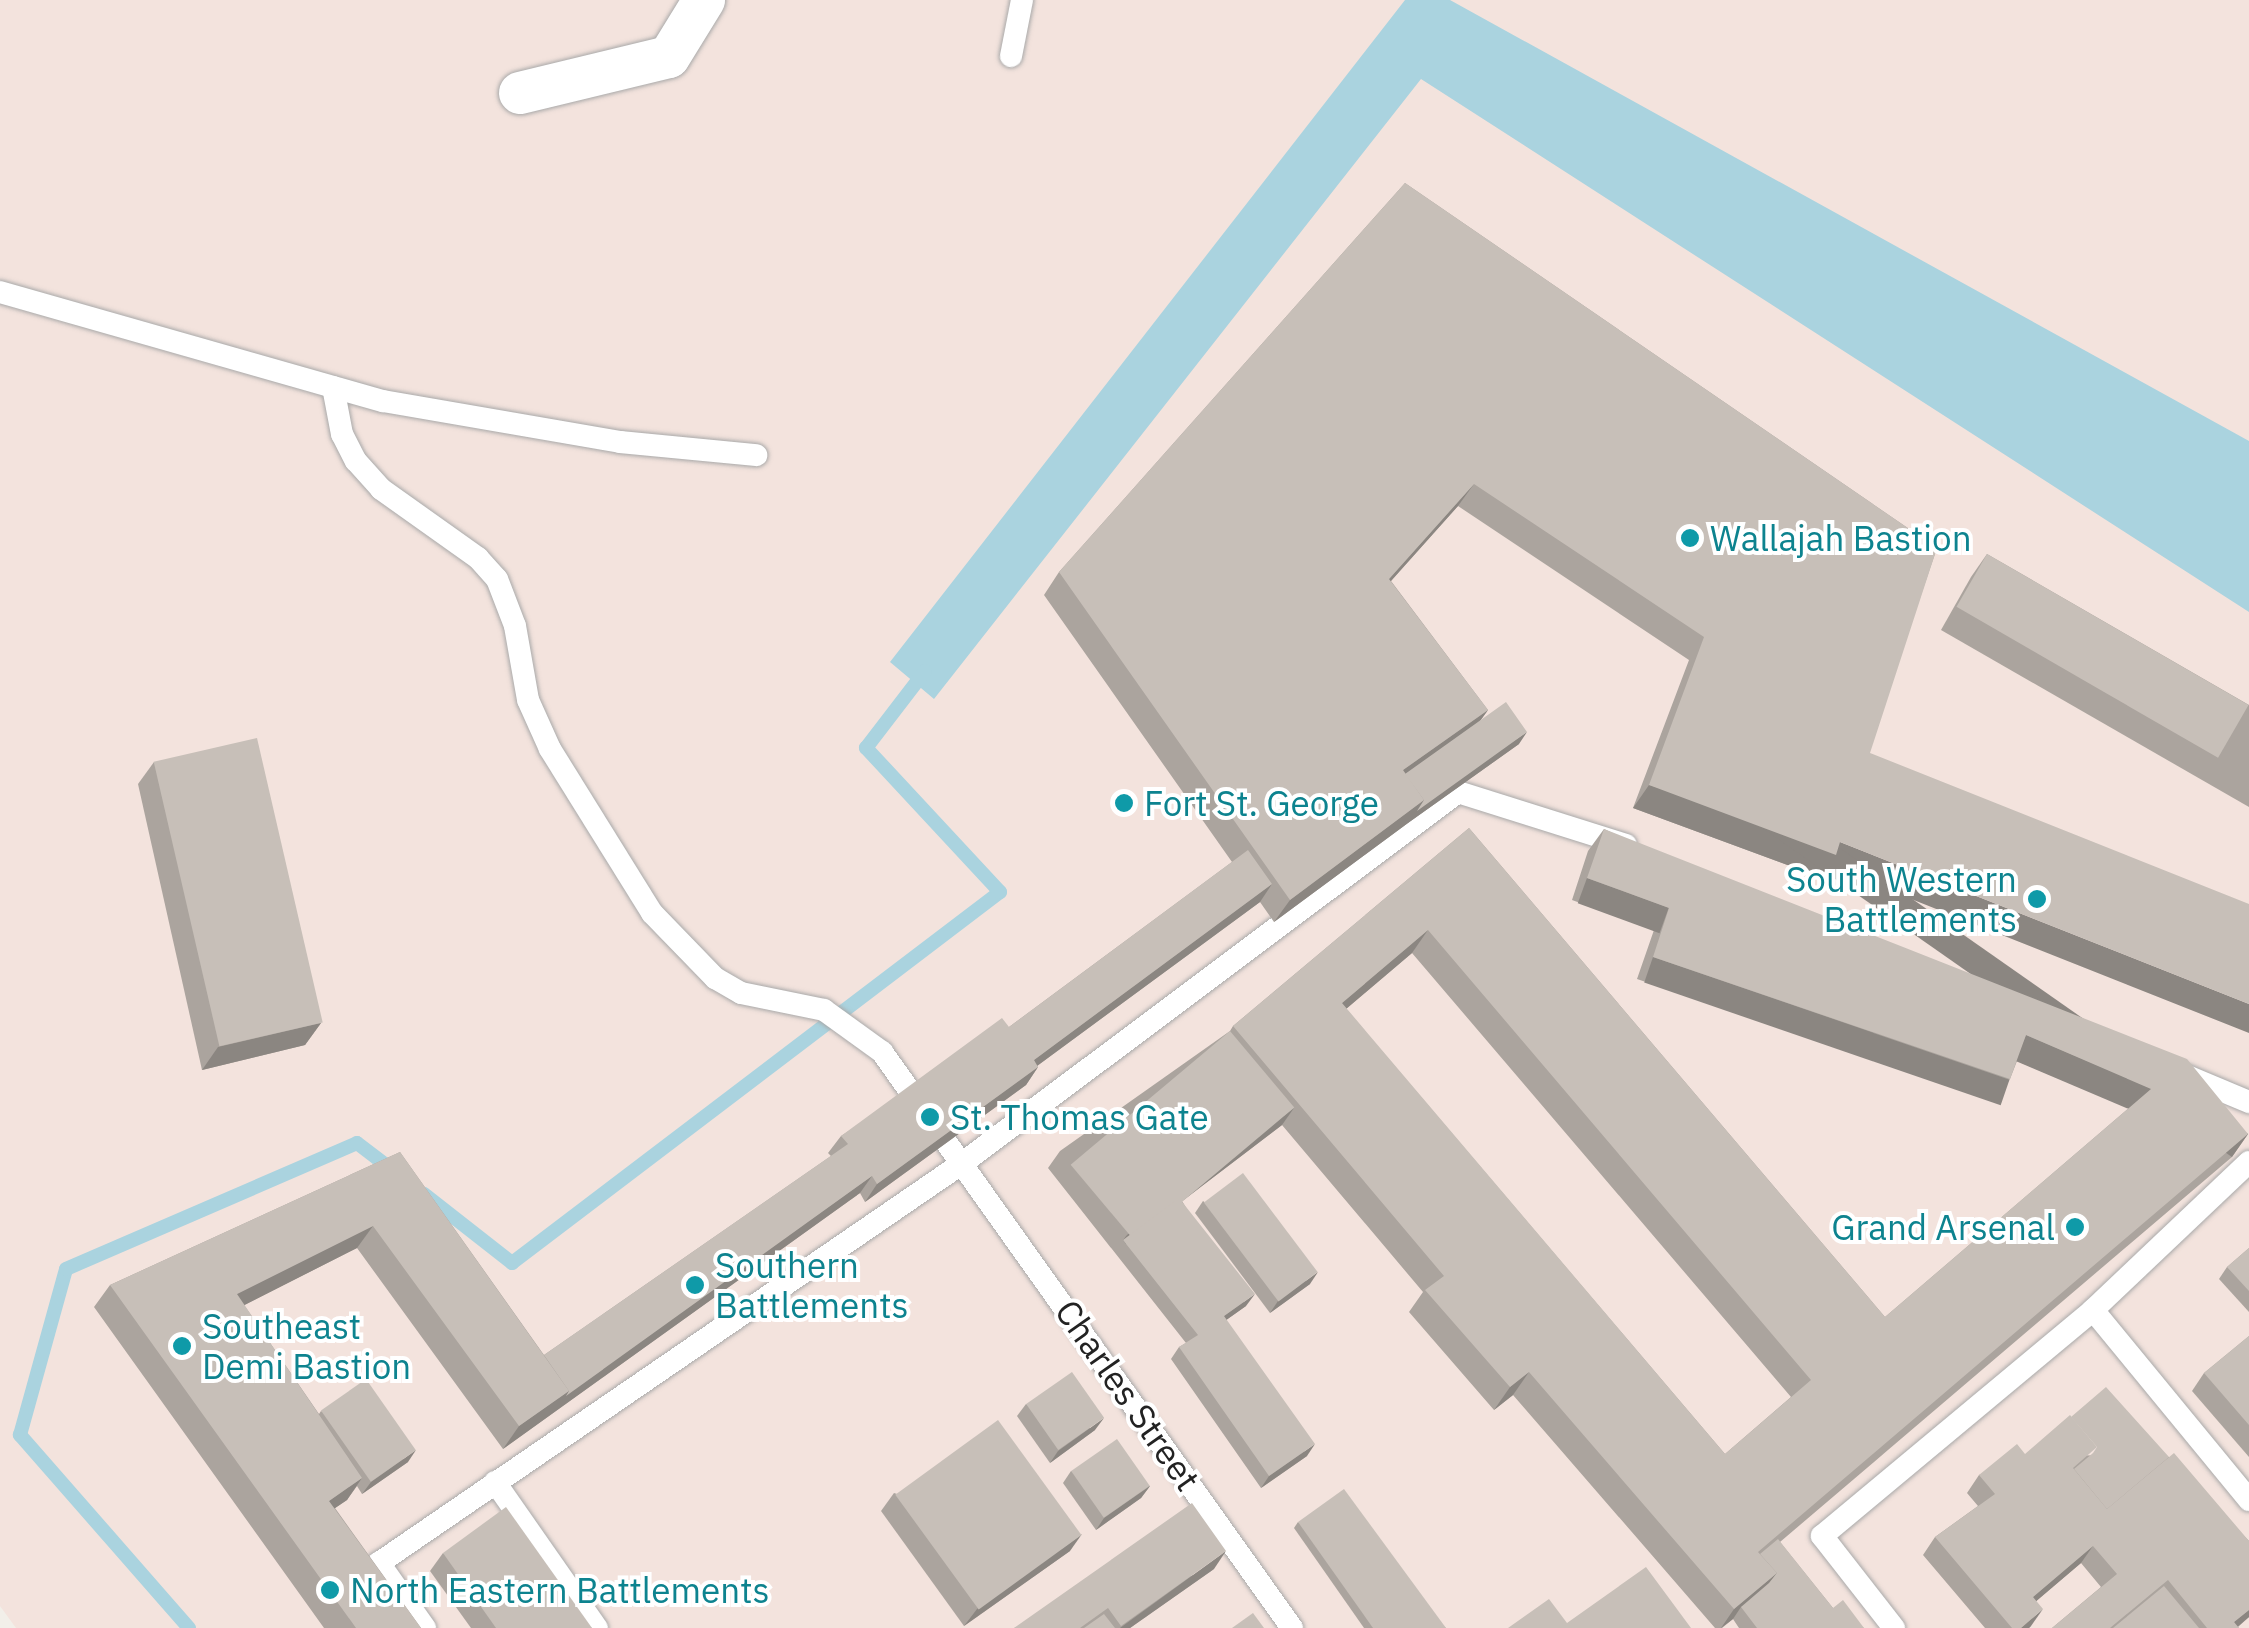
<!DOCTYPE html>
<style>
body{margin:0}
#map{position:relative;width:2249px;height:1628px;overflow:hidden;background:#f2efe9;font-family:"IBM Plex Sans",sans-serif}
div>[style]{position:absolute}
.military>*{inset:0;background:#f3e3dd}
.water>*{inset:0;background:#aad3df}
.stream>*{height:14px;margin:-7px;padding:0 7px;transform-origin:7px;border-radius:7px;background:#aad3df}
.roads{filter:drop-shadow(0 0 2px #a9a9a9) drop-shadow(0 0 2px #a9a9a9)}
.lane>*{height:22px;margin:-11px;padding:0 11px;transform-origin:11px;border-radius:11px;background:#fff}
.street>*{height:42px;margin:-21px;padding:0 21px;transform-origin:21px;border-radius:21px;background:#fff}
.wall>*{inset:0;background:#aba49e}
.shaded-wall>*{inset:0;background:#8b8681;transform-origin:0 0}
.building>*{inset:0;background:#c7bfb8;transform-origin:0 0}
.dots>*{width:28px;height:28px;translate:-50% -50%;box-sizing:border-box;border:5px solid #fff;border-radius:50%}
span{translate:-50% -50%;white-space:nowrap;text-align:center;line-height:1.15;-webkit-text-stroke:8px #fff;paint-order:stroke}
.culture-label{font-size:35px;color:#0d838f}
.left{translate:0 -50%;text-align:left}
.right{translate:-100% -50%;text-align:right}
.street-label{font-size:35px;color:#222}
</style>
<div id="map">
<div class="military">
<div style="clip-path:polygon(0 0,2249px 0,2249px 1628px,16px 1628px,0 1606px)"></div>
</div>
<div class="water">
<div style="clip-path:polygon(1405px 0,1450px 0,2249px 441px,2249px 612px,1421px 79px,934px 699px,890px 662px)"></div>
</div>
<div class="stream">
<div style="left:424px;top:1194px;width:112px;rotate:38.1deg"></div>
<div style="left:512px;top:1263px;width:613px;rotate:-37.24deg"></div>
<div style="left:1000px;top:892px;width:197px;rotate:-132.9deg"></div>
<div style="left:866px;top:748px;width:97px;rotate:-52.5deg"></div>
<div style="left:189px;top:1628px;width:257px;rotate:-131.2deg"></div>
<div style="left:20px;top:1435px;width:172px;rotate:-74.5deg"></div>
<div style="left:66px;top:1269px;width:317px;rotate:-23.4deg"></div>
<div style="left:357px;top:1143px;width:48px;rotate:37.3deg"></div>
</div>
<div class="roads">
<div class="lane">
<div style="left:1011px;top:56px;width:57px;rotate:-78.9deg"></div>
<div style="left:0;top:292px;width:398px;rotate:15.9deg"></div>
<div style="left:383px;top:401px;width:241px;rotate:9.8deg"></div>
<div style="left:620px;top:442px;width:137px;rotate:5.5deg"></div>
<div style="left:333px;top:387px;width:48px;rotate:79.2deg"></div>
<div style="left:342px;top:434px;width:30px;rotate:63deg"></div>
<div style="left:356px;top:461px;width:38px;rotate:48deg"></div>
<div style="left:381px;top:489px;width:119px;rotate:35.4deg"></div>
<div style="left:478px;top:558px;width:28px;rotate:48deg"></div>
<div style="left:497px;top:579px;width:50px;rotate:69deg"></div>
<div style="left:515px;top:626px;width:75px;rotate:80deg"></div>
<div style="left:528px;top:700px;width:54px;rotate:65.8deg"></div>
<div style="left:550px;top:749px;width:193px;rotate:58.1deg"></div>
<div style="left:652px;top:913px;width:91px;rotate:45.9deg"></div>
<div style="left:715px;top:978px;width:30px;rotate:30deg"></div>
<div style="left:741px;top:993px;width:85px;rotate:11.6deg"></div>
<div style="left:824px;top:1010px;width:72px;rotate:35.9deg"></div>
<div style="left:882px;top:1052px;width:707px;rotate:54.56deg"></div>
<div style="left:2182px;top:1074px;width:73px;rotate:22.7deg"></div>
<div style="left:2093px;top:1310px;width:246px;rotate:50.6deg"></div>
<div style="left:495px;top:1482px;width:178px;rotate:55.1deg"></div>
<div style="left:425px;top:1628px;width:80px;rotate:-125.3deg"></div>
<div style="left:379px;top:1563px;width:709px;rotate:-34.43deg"></div>
<div style="left:964px;top:1162px;width:617px;rotate:-36.83deg"></div>
<div style="left:1458px;top:792px;width:176px;rotate:17.5deg"></div>
<div style="left:1894px;top:1628px;width:117px;rotate:-128deg"></div>
<div style="left:1822px;top:1536px;width:353px;rotate:-39.8deg"></div>
<div style="left:2093px;top:1310px;width:215px;rotate:-43.5deg"></div>
</div>
<div class="street">
<div style="left:520px;top:93px;width:153px;rotate:-13.6deg"></div>
<div style="left:669px;top:57px;width:67px;rotate:-58.4deg"></div>
</div>
</div>
<div class="wall">
<div style="clip-path:polygon(1405px 183px,1937px 548px,1828px 866px,1820px 877px,1633px 808px,1689px 660px,1458px 506px,1391px 581px,1488px 710px,1480px 721px,1519px 744px,1408px 823px,1274px 922px,1260px 902px,1037px 1066px,1038px 1067px,1026px 1085px,865px 1202px,860px 1193px,503px 1449px,357px 1248px,244px 1305px,319px 1414px,321px 1411px,408px 1462px,362px 1494px,357px 1486px,347px 1500px,335px 1508px,421px 1628px,324px 1628px,94px 1307px,110px 1285px,400px 1152px,544px 1355px,831px 1156px,828px 1153px,841px 1136px,1009px 1027px,1232px 862px,1044px 595px,1059px 572px)"></div>
<div style="clip-path:polygon(1987px 554px,2249px 705px,2249px 807px,1941px 630px,1971px 577px)"></div>
<div style="clip-path:polygon(154px 762px,321px 1023px,305px 1045px,202px 1070px,138px 784px)"></div>
<div style="clip-path:polygon(evenodd,1469px 828px,1885px 1317px,2129px 1108px,2017px 1061px,2010px 1079px,1995px 1101px,1637px 979px,1654px 930px,1572px 900px,1588px 851px,1604px 829px,2248px 1134px,2232px 1157px,1780px 1542px,1833px 1608px,1864px 1628px,1739px 1628px,1733px 1619px,1722px 1628px,1715px 1628px,1513px 1395px,1494px 1410px,1409px 1312px,1423px 1292px,1282px 1125px,1182px 1201px,1246px 1306px,1226px 1320px,1307px 1456px,1261px 1488px,1171px 1359px,1179px 1347px,1186px 1343px,1048px 1168px,1060px 1151px,1230px 1031px,1233px 1026px,1469px 828px,1412px 953px,1791px 1397px,1725px 1454px,1346px 1009px,1412px 953px)"></div>
<div style="clip-path:polygon(1203px 1201px,1310px 1284px,1270px 1313px,1195px 1213px)"></div>
<div style="clip-path:polygon(2249px 1248px,2249px 1312px,2219px 1279px,2227px 1267px)"></div>
<div style="clip-path:polygon(2249px 1336px,2249px 1457px,2192px 1391px,2204px 1373px)"></div>
<div style="clip-path:polygon(1026px 1404px,1095px 1430px,1050px 1463px,1017px 1416px)"></div>
<div style="clip-path:polygon(2025px 1454px,2169px 1457px,2249px 1541px,2249px 1617px,2238px 1627px,2239px 1628px,2052px 1628px,2101px 1587px,2081px 1563px,2036px 1601px,2031px 1626px,2029px 1628px,1985px 1628px,1923px 1555px,1935px 1537px,1978px 1506px,1967px 1493px,1979px 1475px)"></div>
<div style="clip-path:polygon(1071px 1471px,1150px 1486px,1141px 1498px,1096px 1530px,1063px 1483px)"></div>
<div style="clip-path:polygon(894px 1493px,1070px 1551px,964px 1626px,881px 1511px)"></div>
<div style="clip-path:polygon(1298px 1522px,1446px 1628px,1364px 1628px,1294px 1528px)"></div>
<div style="clip-path:polygon(443px 1553px,592px 1628px,471px 1628px,430px 1571px)"></div>
<div style="clip-path:polygon(1214px 1569px,1130px 1628px,1014px 1628px)"></div>
</div>
<div class="shaded-wall">
<div style="clip-path:polygon(1474px 484px,1458px 506px,1373px 601px,1389px 579px)"></div>
<div style="clip-path:polygon(1488px 710px,1472px 732px,1398px 785px,1403px 770px)"></div>
<div style="clip-path:polygon(1527px 732px,1519px 744px,1408px 823px,1274px 922px,1290px 900px,1424px 800px)"></div>
<div style="clip-path:polygon(1649px 785px,1840px 842px,2249px 1004px,2249px 1033px,1828px 866px,1820px 877px,1633px 808px)"></div>
<div style="left:1587px;top:878px;width:87px;height:27px;rotate:20deg"></div>
<div style="clip-path:polygon(1272px 884px,1260px 902px,1022px 1077px,1034px 1060px)"></div>
<div style="clip-path:polygon(1428px 930px,1412px 953px,1326px 1026px,1342px 1003px)"></div>
<div style="left:1653px;top:957px;width:377px;height:27px;rotate:19deg"></div>
<div style="clip-path:polygon(321px 1023px,305px 1045px,202px 1070px,218px 1047px)"></div>
<div style="left:2026px;top:1035px;width:136px;height:28px;rotate:23deg"></div>
<div style="clip-path:polygon(1038px 1067px,1026px 1085px,865px 1202px,877px 1184px)"></div>
<div style="clip-path:polygon(1294px 1108px,1282px 1125px,1126px 1244px,1123px 1240px,1127px 1235px)"></div>
<div style="left:2248px;top:1134px;width:28px;height:644px;rotate:125deg"></div>
<div style="clip-path:polygon(872px 1176px,860px 1193px,503px 1449px,519px 1426px)"></div>
<div style="clip-path:polygon(373px 1226px,357px 1248px,221px 1317px,237px 1294px)"></div>
<div style="clip-path:polygon(1318px 1272px,1310px 1284px,1270px 1313px,1278px 1301px)"></div>
<div style="clip-path:polygon(1255px 1294px,1246px 1306px,1215px 1328px,1224px 1316px)"></div>
<div style="clip-path:polygon(1529px 1372px,1513px 1395px,1494px 1410px,1510px 1387px)"></div>
<div style="clip-path:polygon(1104px 1418px,1095px 1430px,1050px 1463px,1058px 1451px)"></div>
<div style="clip-path:polygon(1315px 1444px,1307px 1456px,1261px 1488px,1269px 1476px)"></div>
<div style="clip-path:polygon(416px 1450px,408px 1462px,362px 1494px,371px 1482px)"></div>
<div style="clip-path:polygon(362px 1478px,347px 1500px,313px 1523px,329px 1501px)"></div>
<div style="clip-path:polygon(1150px 1486px,1141px 1498px,1096px 1530px,1104px 1518px)"></div>
<div style="clip-path:polygon(1082px 1534px,1070px 1551px,964px 1626px,977px 1609px)"></div>
<div style="clip-path:polygon(2093px 1546px,2081px 1563px,2020px 1615px,2033px 1597px)"></div>
<div style="clip-path:polygon(1226px 1551px,1214px 1569px,1130px 1628px,1120px 1628px)"></div>
<div style="clip-path:polygon(1777px 1573px,1761px 1595px,1741px 1607px,1733px 1619px,1721px 1628px,1734px 1609px)"></div>
<div style="clip-path:polygon(2043px 1609px,2031px 1626px,2029px 1628px,2021px 1628px)"></div>
<div style="clip-path:polygon(2249px 1610px,2249px 1617px,2236px 1628px,2234px 1622px)"></div>
</div>
<div class="building">
<div style="clip-path:polygon(1405px 183px,1937px 548px,1870px 753px,2249px 904px,2249px 1004px,1840px 842px,1836px 855px,1649px 785px,1704px 637px,1474px 484px,1389px 579px,1488px 710px,1403px 770px,1424px 800px,1290px 900px,1059px 572px)"></div>
<div style="left:1987px;top:554px;width:302px;height:61px;rotate:30deg"></div>
<div style="clip-path:polygon(1506px 702px,1527px 732px,1417px 811px,1424px 800px,1405px 774px)"></div>
<div style="left:257px;top:738px;width:292px;height:106px;rotate:77deg"></div>
<div style="clip-path:polygon(evenodd,1469px 828px,1885px 1317px,2151px 1089px,2026px 1035px,2010px 1079px,1653px 957px,1669px 908px,1587px 878px,1604px 829px,2187px 1059px,2248px 1134px,1758px 1552px,1777px 1573px,1734px 1609px,1529px 1372px,1510px 1387px,1425px 1290px,1444px 1276px,1233px 1026px,1469px 828px,1428px 930px,1811px 1380px,1725px 1454px,1342px 1003px,1428px 930px)"></div>
<div style="clip-path:polygon(1248px 850px,1272px 884px,1034px 1060px,1038px 1067px,877px 1184px,872px 1176px,566px 1396px,569px 1391px,544px 1355px,848px 1144px,841px 1136px,1002px 1018px,1009px 1027px)"></div>
<div style="left:1230px;top:1031px;width:100px;height:208px;rotate:50deg"></div>
<div style="clip-path:polygon(400px 1152px,569px 1391px,519px 1426px,373px 1226px,237px 1294px,362px 1478px,329px 1501px,421px 1628px,356px 1628px,110px 1285px)"></div>
<div style="left:1243px;top:1173px;width:124px;height:49px;rotate:53deg"></div>
<div style="clip-path:polygon(1179px 1198px,1255px 1294px,1224px 1316px,1315px 1444px,1269px 1476px,1179px 1347px,1198px 1335px,1123px 1240px)"></div>
<div style="clip-path:polygon(2249px 1248px,2249px 1291px,2227px 1267px)"></div>
<div style="clip-path:polygon(2249px 1336px,2249px 1425px,2204px 1373px)"></div>
<div style="left:1072px;top:1372px;width:56px;height:56px;rotate:55deg"></div>
<div style="left:366px;top:1379px;width:87px;height:55px;rotate:55deg"></div>
<div style="clip-path:polygon(2106px 1387px,2169px 1457px,2107px 1509px,2074px 1469px,2093px 1453px,2097px 1447px,2071px 1417px)"></div>
<div style="clip-path:polygon(2070px 1415px,2097px 1447px,2073px 1468px,2107px 1509px,2174px 1453px,2249px 1541px,2249px 1610px,2234px 1622px,2239px 1628px,2207px 1628px,2168px 1580px,2110px 1628px,2052px 1628px,2117px 1574px,2093px 1546px,2033px 1597px,2043px 1609px,2021px 1628px,2012px 1628px,1935px 1537px,1995px 1494px,1979px 1475px,2017px 1444px,2025px 1454px)"></div>
<div style="left:998px;top:1420px;width:142px;height:127px;rotate:54deg"></div>
<div style="left:1117px;top:1439px;width:57px;height:56px;rotate:55deg"></div>
<div style="clip-path:polygon(1344px 1489px,1446px 1628px,1373px 1628px,1298px 1522px)"></div>
<div style="clip-path:polygon(1192px 1503px,1226px 1551px,1121px 1626px,1108px 1608px,1080px 1628px,1014px 1628px)"></div>
<div style="clip-path:polygon(506px 1507px,592px 1628px,496px 1628px,443px 1553px)"></div>
<div style="clip-path:polygon(1778px 1539px,1833px 1608px,1843px 1600px,1864px 1628px,1757px 1628px,1741px 1607px,1769px 1583px,1777px 1573px,1760px 1554px)"></div>
<div style="clip-path:polygon(1646px 1567px,1691px 1628px,1508px 1628px,1549px 1599px,1567px 1623px)"></div>
<div style="clip-path:polygon(2164px 1586px,2199px 1628px,2113px 1628px)"></div>
<div style="clip-path:polygon(1253px 1613px,1264px 1628px,1232px 1628px)"></div>
<div style="clip-path:polygon(1104px 1614px,1115px 1628px,1084px 1628px)"></div>
</div>
<div class="dots">
<div style="left:1690px;top:538px;background:#0f9aa8"></div>
<div style="left:1124px;top:803px;background:#0f9aa8"></div>
<div style="left:2037px;top:899px;background:#0f9aa8"></div>
<div style="left:930px;top:1117px;background:#0f9aa8"></div>
<div style="left:2075px;top:1227px;background:#0f9aa8"></div>
<div style="left:695px;top:1285px;background:#0f9aa8"></div>
<div style="left:182px;top:1346px;background:#0f9aa8"></div>
<div style="left:330px;top:1590px;background:#0f9aa8"></div>
</div>
<div class="culture-label">
<span class="left" style="left:1710px;top:538px">Wallajah Bastion</span>
<span class="left" style="left:1144px;top:803px">Fort St. George</span>
<span class="right" style="left:2017px;top:899px">South Western<br>Battlements</span>
<span class="left" style="left:950px;top:1117px">St. Thomas Gate</span>
<span class="right" style="left:2055px;top:1227px">Grand Arsenal</span>
<span class="left" style="left:715px;top:1285px">Southern<br>Battlements</span>
<span class="left" style="left:202px;top:1346px">Southeast<br>Demi Bastion</span>
<span class="left" style="left:350px;top:1590px">North Eastern Battlements</span>
</div>
<div class="street-label">
<span style="left:1128px;top:1395px;rotate:55deg">Charles Street</span>
</div>
</div>
